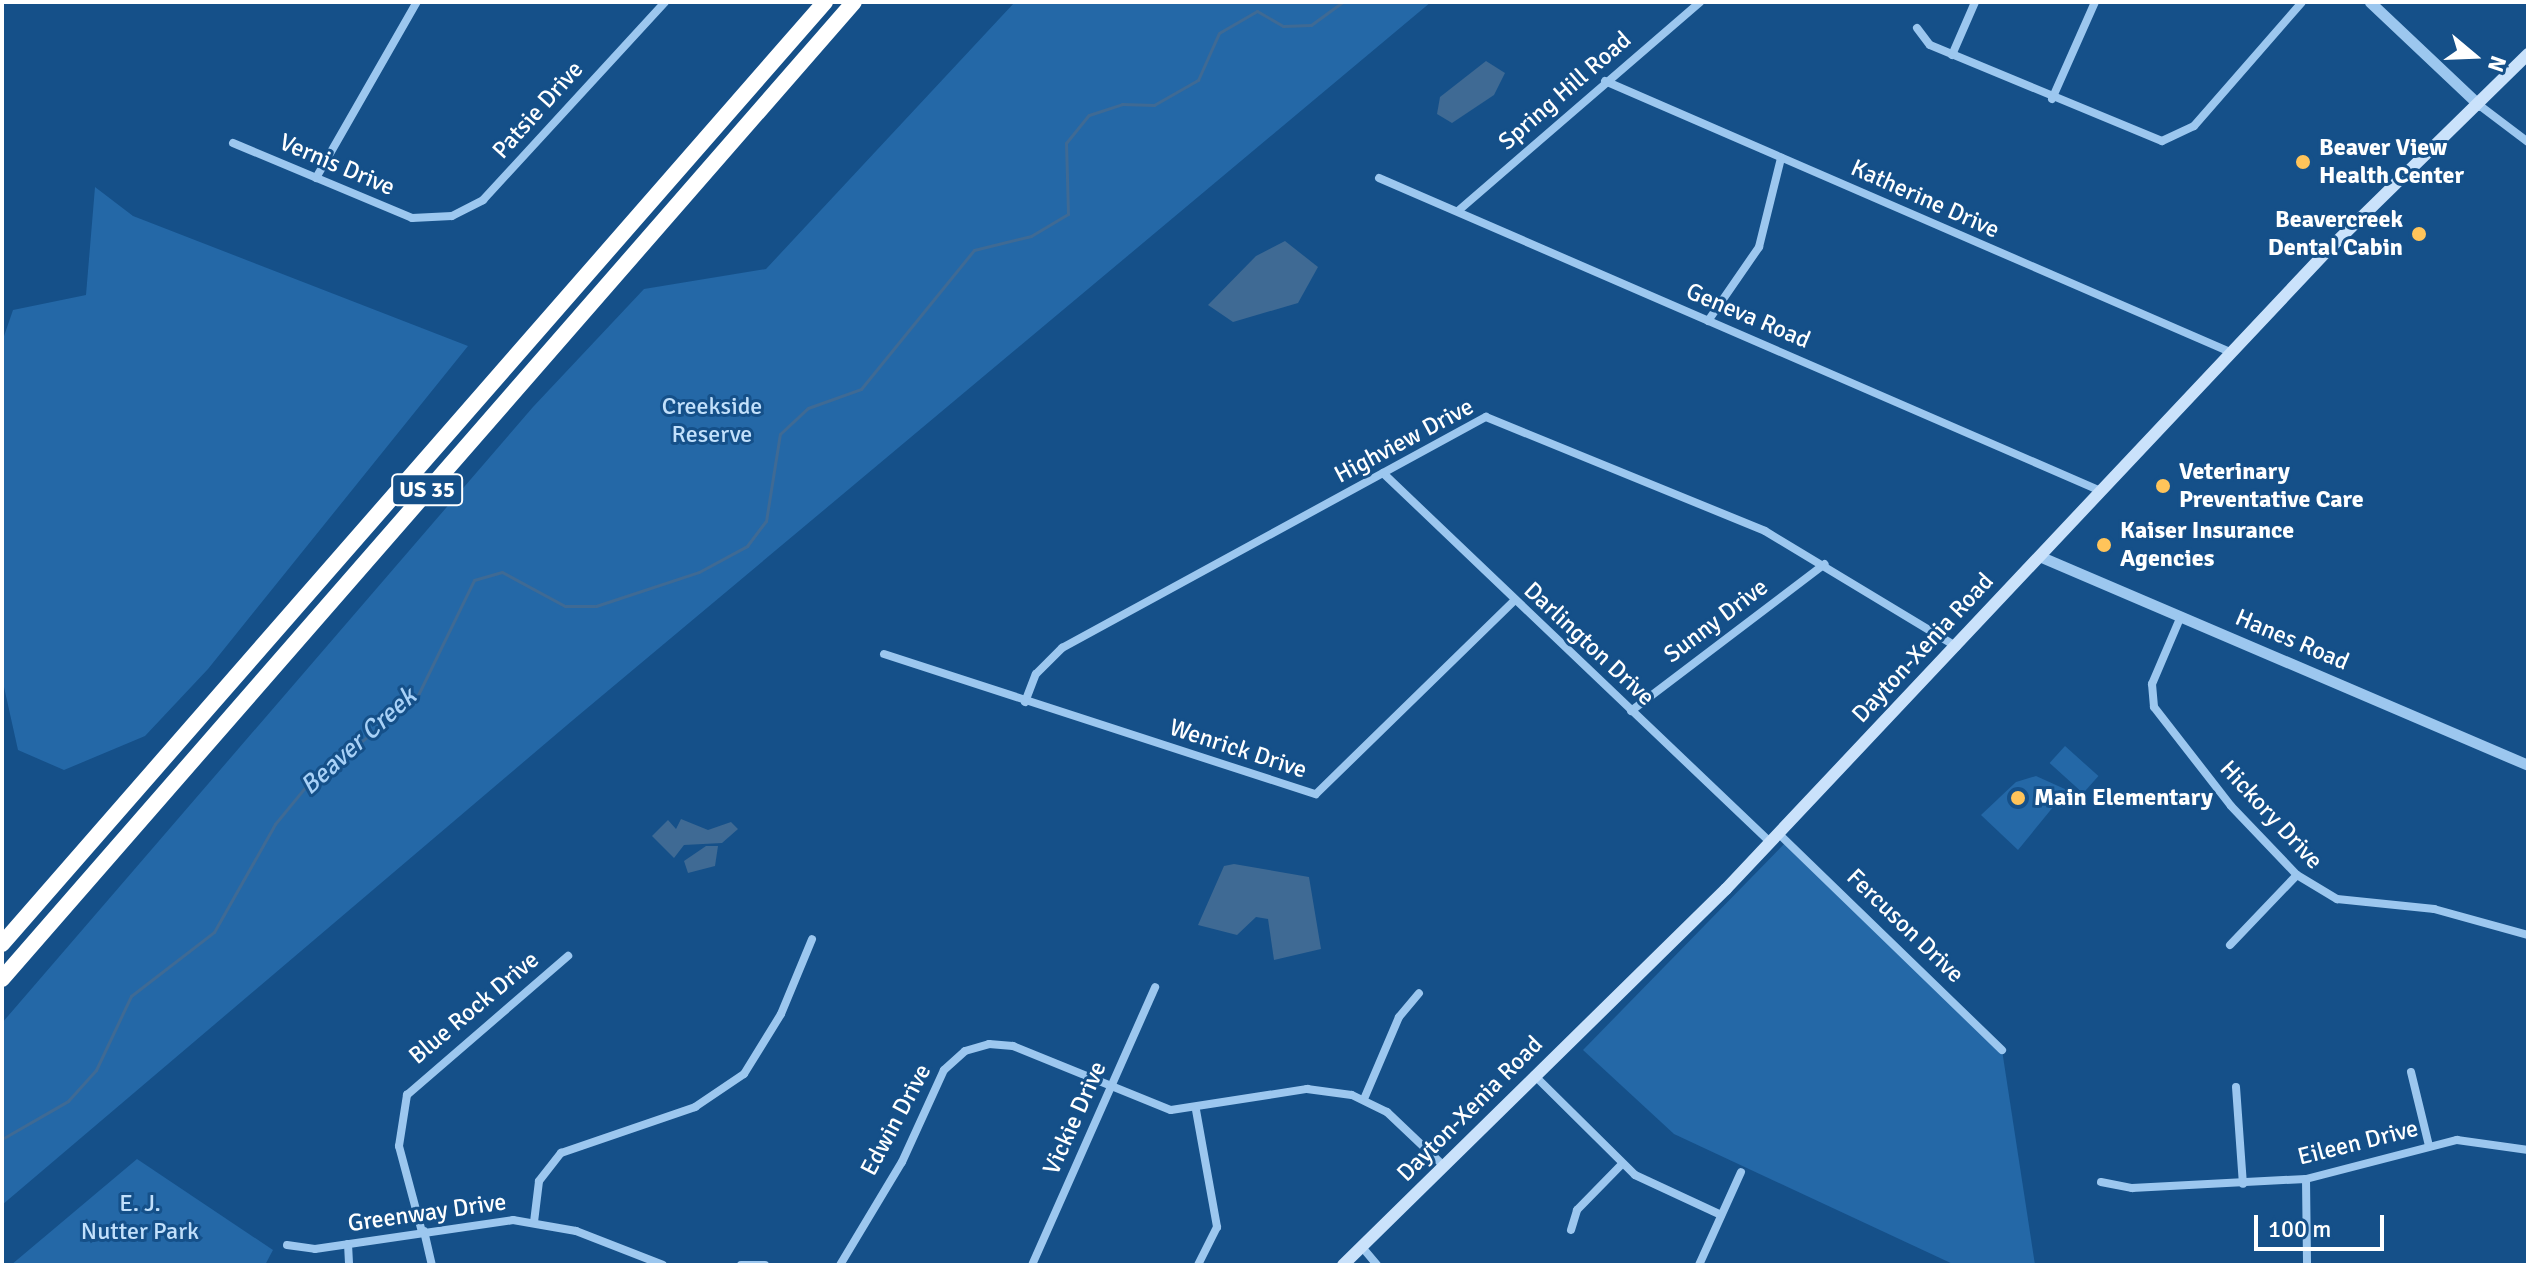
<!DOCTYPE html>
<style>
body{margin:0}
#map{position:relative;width:2530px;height:1267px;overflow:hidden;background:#155089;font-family:Signika,sans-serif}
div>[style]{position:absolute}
.green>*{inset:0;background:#2468a7;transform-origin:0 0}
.water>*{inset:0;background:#3f6a94}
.stream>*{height:3px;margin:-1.5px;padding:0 1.5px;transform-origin:1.5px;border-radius:1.5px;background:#3f6a94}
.minor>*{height:8px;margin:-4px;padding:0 4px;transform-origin:4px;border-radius:4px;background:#9cc7ef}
.tertiary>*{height:11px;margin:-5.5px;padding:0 5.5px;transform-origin:5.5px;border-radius:5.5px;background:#9cc7ef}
.secondary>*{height:12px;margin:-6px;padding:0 6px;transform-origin:6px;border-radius:6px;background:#cae2fb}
.motorway>*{height:16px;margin:-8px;padding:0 8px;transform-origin:8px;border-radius:8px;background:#fff}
.dots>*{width:22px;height:22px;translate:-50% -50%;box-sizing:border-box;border:4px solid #155089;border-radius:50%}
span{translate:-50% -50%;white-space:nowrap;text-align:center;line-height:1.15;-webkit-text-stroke:6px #155089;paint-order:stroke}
.shield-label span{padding:2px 6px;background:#155089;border:2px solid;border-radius:6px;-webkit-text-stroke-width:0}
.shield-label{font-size:22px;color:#fff;font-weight:700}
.street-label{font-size:24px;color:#fff}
.poi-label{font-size:24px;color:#fff;font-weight:700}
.left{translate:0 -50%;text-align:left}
.right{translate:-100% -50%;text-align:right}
.park-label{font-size:24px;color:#c2e0fb}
.water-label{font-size:26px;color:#a8d1f7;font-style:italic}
.frame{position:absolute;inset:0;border:4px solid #fff;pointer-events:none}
.north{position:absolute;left:2434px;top:16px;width:80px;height:80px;-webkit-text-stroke:6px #155089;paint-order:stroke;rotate:109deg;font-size:22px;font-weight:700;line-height:32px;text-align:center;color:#fff}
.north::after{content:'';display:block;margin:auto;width:28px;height:36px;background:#fff;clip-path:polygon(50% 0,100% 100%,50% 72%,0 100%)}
.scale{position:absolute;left:2254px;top:1215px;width:130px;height:36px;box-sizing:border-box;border:4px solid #fff;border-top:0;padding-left:10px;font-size:24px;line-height:28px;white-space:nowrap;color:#fff;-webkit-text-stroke:6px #155089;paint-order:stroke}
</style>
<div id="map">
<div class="green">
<div style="clip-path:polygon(1431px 2px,573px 720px,2px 1205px,2px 1023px,533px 407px,644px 289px,766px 269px,1014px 3px)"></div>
<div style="clip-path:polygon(95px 187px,133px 216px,468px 346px,208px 669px,145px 736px,64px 770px,18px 750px,2px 678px,2px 342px,13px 310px,86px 295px)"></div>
<div style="left:2065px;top:746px;width:45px;height:23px;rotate:42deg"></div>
<div style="clip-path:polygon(2036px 776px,2067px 790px,2018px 850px,1981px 815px,2016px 782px)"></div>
<div style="clip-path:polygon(1787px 841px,2002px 1050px,2035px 1265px,1955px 1265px,1674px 1134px,1583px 1050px)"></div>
<div style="clip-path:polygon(137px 1159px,273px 1250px,265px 1265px,11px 1265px)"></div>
</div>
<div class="water">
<div style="clip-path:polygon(1486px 61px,1505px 73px,1494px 95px,1452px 123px,1437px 114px,1440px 97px)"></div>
<div style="clip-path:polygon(1285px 241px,1318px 267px,1298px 303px,1233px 322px,1208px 305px,1256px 256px)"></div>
<div style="clip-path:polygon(681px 819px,708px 830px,731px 822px,738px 829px,722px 843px,684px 845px,674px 858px,652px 836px,668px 820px,676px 829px)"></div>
<div style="clip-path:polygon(706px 846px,718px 846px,715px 866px,688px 873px,684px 861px)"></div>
<div style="clip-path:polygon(1234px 864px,1309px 877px,1321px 949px,1274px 960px,1268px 919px,1256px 917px,1237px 935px,1198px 925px,1224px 866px)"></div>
</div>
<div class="stream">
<div style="left:2px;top:1139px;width:76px;rotate:-29.9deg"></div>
<div style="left:68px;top:1101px;width:42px;rotate:-47.9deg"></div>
<div style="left:96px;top:1070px;width:82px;rotate:-64.7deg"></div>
<div style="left:131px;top:996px;width:105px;rotate:-37.6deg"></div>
<div style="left:214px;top:932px;width:124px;rotate:-60.5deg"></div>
<div style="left:275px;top:824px;width:50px;rotate:-50.6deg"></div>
<div style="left:307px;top:785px;width:141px;rotate:-38.7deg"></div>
<div style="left:417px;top:697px;width:130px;rotate:-64deg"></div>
<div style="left:474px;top:580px;width:29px;rotate:-16deg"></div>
<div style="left:502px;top:572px;width:72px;rotate:28.4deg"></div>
<div style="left:565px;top:606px;width:31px"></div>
<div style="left:596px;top:606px;width:108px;rotate:-18.3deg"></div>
<div style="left:699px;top:572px;width:55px;rotate:-28.4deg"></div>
<div style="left:747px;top:546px;width:31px;rotate:-53deg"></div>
<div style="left:766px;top:521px;width:88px;rotate:-80.9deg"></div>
<div style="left:780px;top:434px;width:38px;rotate:-43deg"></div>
<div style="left:808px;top:408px;width:56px;rotate:-19.7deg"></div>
<div style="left:861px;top:389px;width:179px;rotate:-50.9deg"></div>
<div style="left:974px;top:250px;width:59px;rotate:-13.8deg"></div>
<div style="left:1031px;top:236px;width:43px;rotate:-30.7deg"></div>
<div style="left:1068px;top:214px;width:71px;rotate:-91.6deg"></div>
<div style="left:1066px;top:143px;width:36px;rotate:-51deg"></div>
<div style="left:1089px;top:115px;width:35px;rotate:-18deg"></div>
<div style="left:1122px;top:104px;width:32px;rotate:2deg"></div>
<div style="left:1154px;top:105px;width:51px;rotate:-29.6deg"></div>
<div style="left:1198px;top:80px;width:51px;rotate:-65.9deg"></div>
<div style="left:1219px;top:33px;width:44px;rotate:-30.1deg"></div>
<div style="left:1257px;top:11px;width:30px;rotate:30deg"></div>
<div style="left:1283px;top:26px;width:28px;rotate:-2deg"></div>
<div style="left:1311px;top:25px;width:39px;rotate:-36deg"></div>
</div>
<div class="minor">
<div style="left:1917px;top:28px;width:21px;rotate:53deg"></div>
<div style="left:1930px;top:45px;width:251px;rotate:22.5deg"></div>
<div style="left:2162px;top:141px;width:35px;rotate:-25deg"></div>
<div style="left:2194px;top:126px;width:164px;rotate:-48.9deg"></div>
<div style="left:1952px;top:55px;width:58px;rotate:-66.5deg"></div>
<div style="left:1605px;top:81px;width:681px;rotate:23.44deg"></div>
<div style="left:2052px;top:99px;width:106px;rotate:-66.1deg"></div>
<div style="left:2479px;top:105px;width:61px;rotate:37.1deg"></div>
<div style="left:233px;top:143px;width:194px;rotate:22.7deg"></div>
<div style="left:412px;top:218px;width:40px;rotate:-2.9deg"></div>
<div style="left:452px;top:216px;width:35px;rotate:-27deg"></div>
<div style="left:483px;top:200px;width:269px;rotate:-47.4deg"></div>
<div style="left:316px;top:178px;width:203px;rotate:-60.2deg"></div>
<div style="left:1379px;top:178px;width:787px;rotate:23.44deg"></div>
<div style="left:1458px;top:211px;width:320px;rotate:-40.8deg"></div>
<div style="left:1708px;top:321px;width:90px;rotate:-55.4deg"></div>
<div style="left:1759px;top:247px;width:92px;rotate:-76.1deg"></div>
<div style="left:1383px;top:473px;width:535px;rotate:43.64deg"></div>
<div style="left:2181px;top:616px;width:74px;rotate:113.1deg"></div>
<div style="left:2152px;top:684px;width:23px;rotate:85deg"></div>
<div style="left:2154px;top:707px;width:125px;rotate:52.1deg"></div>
<div style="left:2231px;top:806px;width:95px;rotate:46.3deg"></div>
<div style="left:2297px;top:875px;width:47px;rotate:31deg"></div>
<div style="left:2337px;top:899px;width:98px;rotate:5.9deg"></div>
<div style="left:2434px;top:909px;width:98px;rotate:15.5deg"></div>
<div style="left:884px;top:654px;width:454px;rotate:18deg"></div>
<div style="left:1316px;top:794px;width:277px;rotate:-44.3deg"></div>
<div style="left:1025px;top:702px;width:30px;rotate:-69deg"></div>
<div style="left:1036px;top:674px;width:37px;rotate:-45deg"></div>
<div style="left:1062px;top:648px;width:483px;rotate:-28.6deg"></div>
<div style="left:1486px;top:417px;width:301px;rotate:22.2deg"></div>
<div style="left:1765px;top:531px;width:224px;rotate:31.1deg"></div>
<div style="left:1631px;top:711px;width:243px;rotate:-37.2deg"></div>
<div style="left:1778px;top:833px;width:312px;rotate:44.1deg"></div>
<div style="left:2230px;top:945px;width:97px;rotate:-46.3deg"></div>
<div style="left:2411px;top:1072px;width:76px;rotate:76.3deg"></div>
<div style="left:1534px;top:1075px;width:142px;rotate:44.7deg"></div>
<div style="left:1635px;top:1175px;width:95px;rotate:24.9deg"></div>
<div style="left:2236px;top:1087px;width:97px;rotate:85.9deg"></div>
<div style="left:1364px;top:1099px;width:89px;rotate:-66.9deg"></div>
<div style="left:1399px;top:1017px;width:31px;rotate:-50deg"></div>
<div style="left:1196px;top:1110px;width:119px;rotate:79.8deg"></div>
<div style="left:1217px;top:1227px;width:42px;rotate:116.6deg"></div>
<div style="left:2306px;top:1179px;width:84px;rotate:89.3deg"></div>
<div style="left:2101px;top:1182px;width:32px;rotate:11deg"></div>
<div style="left:2132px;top:1188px;width:174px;rotate:-3deg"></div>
<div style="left:2306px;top:1179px;width:156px;rotate:-14.5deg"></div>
<div style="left:2457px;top:1140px;width:72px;rotate:8deg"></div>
<div style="left:534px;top:1222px;width:41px;rotate:-83deg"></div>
<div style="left:539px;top:1181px;width:36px;rotate:-52deg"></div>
<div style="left:561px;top:1153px;width:142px;rotate:-18.9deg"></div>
<div style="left:695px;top:1107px;width:59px;rotate:-34deg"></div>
<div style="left:744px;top:1074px;width:70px;rotate:-58.3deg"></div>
<div style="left:781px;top:1014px;width:81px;rotate:-67.5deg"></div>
<div style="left:1571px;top:1230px;width:21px;rotate:-73deg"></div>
<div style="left:1577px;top:1210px;width:64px;rotate:-45.6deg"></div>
<div style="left:424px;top:1231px;width:35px;rotate:77deg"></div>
<div style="left:422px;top:1232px;width:89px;rotate:-105deg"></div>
<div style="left:399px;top:1146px;width:52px;rotate:-81.1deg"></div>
<div style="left:407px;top:1095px;width:213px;rotate:-40.8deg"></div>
<div style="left:348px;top:1244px;width:21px;rotate:87deg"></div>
<div style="left:287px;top:1245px;width:28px;rotate:8deg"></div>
<div style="left:315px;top:1249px;width:200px;rotate:-8.3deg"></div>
<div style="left:513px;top:1220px;width:64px;rotate:9.9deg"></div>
<div style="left:576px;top:1231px;width:93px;rotate:21.3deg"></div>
<div style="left:1362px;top:1247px;width:23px;rotate:50deg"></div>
<div style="left:741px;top:1265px;width:24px"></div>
<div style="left:840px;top:1265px;width:120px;rotate:-59deg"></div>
<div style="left:902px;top:1162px;width:101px;rotate:-65.5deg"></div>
<div style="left:944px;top:1070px;width:28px;rotate:-42deg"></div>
<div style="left:965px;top:1051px;width:25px;rotate:-16deg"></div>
<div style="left:989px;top:1044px;width:24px;rotate:5deg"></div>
<div style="left:1013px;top:1046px;width:170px;rotate:22.1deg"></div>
<div style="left:1171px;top:1110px;width:138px;rotate:-8.8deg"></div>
<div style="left:1307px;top:1089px;width:45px;rotate:7.6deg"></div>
<div style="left:1352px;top:1095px;width:39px;rotate:26deg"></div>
<div style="left:1387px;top:1112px;width:79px;rotate:43.5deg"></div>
<div style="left:1032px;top:1265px;width:304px;rotate:-66.1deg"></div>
<div style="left:1699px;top:1265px;width:102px;rotate:-65.7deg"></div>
</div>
<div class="tertiary">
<div style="left:2370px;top:2px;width:150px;rotate:43.4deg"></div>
<div style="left:2039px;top:556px;width:532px;rotate:23.14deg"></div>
</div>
<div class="secondary">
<div style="left:1343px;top:1265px;width:537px;rotate:-44.47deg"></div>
<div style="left:1726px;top:889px;width:879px;rotate:-46.71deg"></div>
<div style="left:2329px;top:249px;width:279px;rotate:-44.4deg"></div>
</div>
<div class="motorway">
<div style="left:2px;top:944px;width:1251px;rotate:-48.86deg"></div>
<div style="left:2px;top:979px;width:1296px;rotate:-48.91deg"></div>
</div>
<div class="dots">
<div style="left:2303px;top:162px;background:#ffc45a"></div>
<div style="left:2419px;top:234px;background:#ffc45a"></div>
<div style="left:2163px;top:486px;background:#ffc45a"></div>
<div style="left:2104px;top:545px;background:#ffc45a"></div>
<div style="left:2018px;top:798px;background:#ffc45a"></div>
</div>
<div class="shield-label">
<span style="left:427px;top:490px">US 35</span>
</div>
<div class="street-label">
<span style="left:1565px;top:91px;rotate:-41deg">Spring Hill Road</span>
<span style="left:538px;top:110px;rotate:-48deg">Patsie Drive</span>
<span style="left:337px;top:165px;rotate:23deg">Vernis Drive</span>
<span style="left:1925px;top:199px;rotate:24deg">Katherine Drive</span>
<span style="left:1748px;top:316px;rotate:23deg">Geneva Road</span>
<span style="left:1404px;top:441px;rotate:-28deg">Highview Drive</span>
<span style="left:1716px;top:621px;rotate:-37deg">Sunny Drive</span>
<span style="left:2292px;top:640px;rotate:23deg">Hanes Road</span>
<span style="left:1589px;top:644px;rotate:43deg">Darlington Drive</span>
<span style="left:1923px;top:648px;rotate:-47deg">Dayton-Xenia Road</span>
<span style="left:1238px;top:749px;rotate:18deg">Wenrick Drive</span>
<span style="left:2271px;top:815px;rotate:47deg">Hickory Drive</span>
<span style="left:1905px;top:926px;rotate:44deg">Fercuson Drive</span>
<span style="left:474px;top:1008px;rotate:-40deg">Blue Rock Drive</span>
<span style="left:1470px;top:1109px;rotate:-45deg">Dayton-Xenia Road</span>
<span style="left:1075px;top:1118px;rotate:-66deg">Vickie Drive</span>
<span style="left:896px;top:1120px;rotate:-62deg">Edwin Drive</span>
<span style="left:2358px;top:1143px;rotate:-14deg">Eileen Drive</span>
<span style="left:427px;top:1213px;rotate:-8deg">Greenway Drive</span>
</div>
<div class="poi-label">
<span class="left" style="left:2319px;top:162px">Beaver View<br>Health Center</span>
<span class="right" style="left:2403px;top:234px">Beavercreek<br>Dental Cabin</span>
<span class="left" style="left:2179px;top:486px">Veterinary<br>Preventative Care</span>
<span class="left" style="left:2120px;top:545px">Kaiser Insurance<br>Agencies</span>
<span class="left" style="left:2034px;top:798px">Main Elementary</span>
</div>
<div class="park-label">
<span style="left:712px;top:421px">Creekside<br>Reserve</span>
<span style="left:140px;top:1218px">E. J.<br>Nutter Park</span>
</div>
<div class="water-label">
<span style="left:359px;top:742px;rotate:-42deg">Beaver Creek</span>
</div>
<div class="frame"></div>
<div class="north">N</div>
<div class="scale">100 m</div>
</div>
